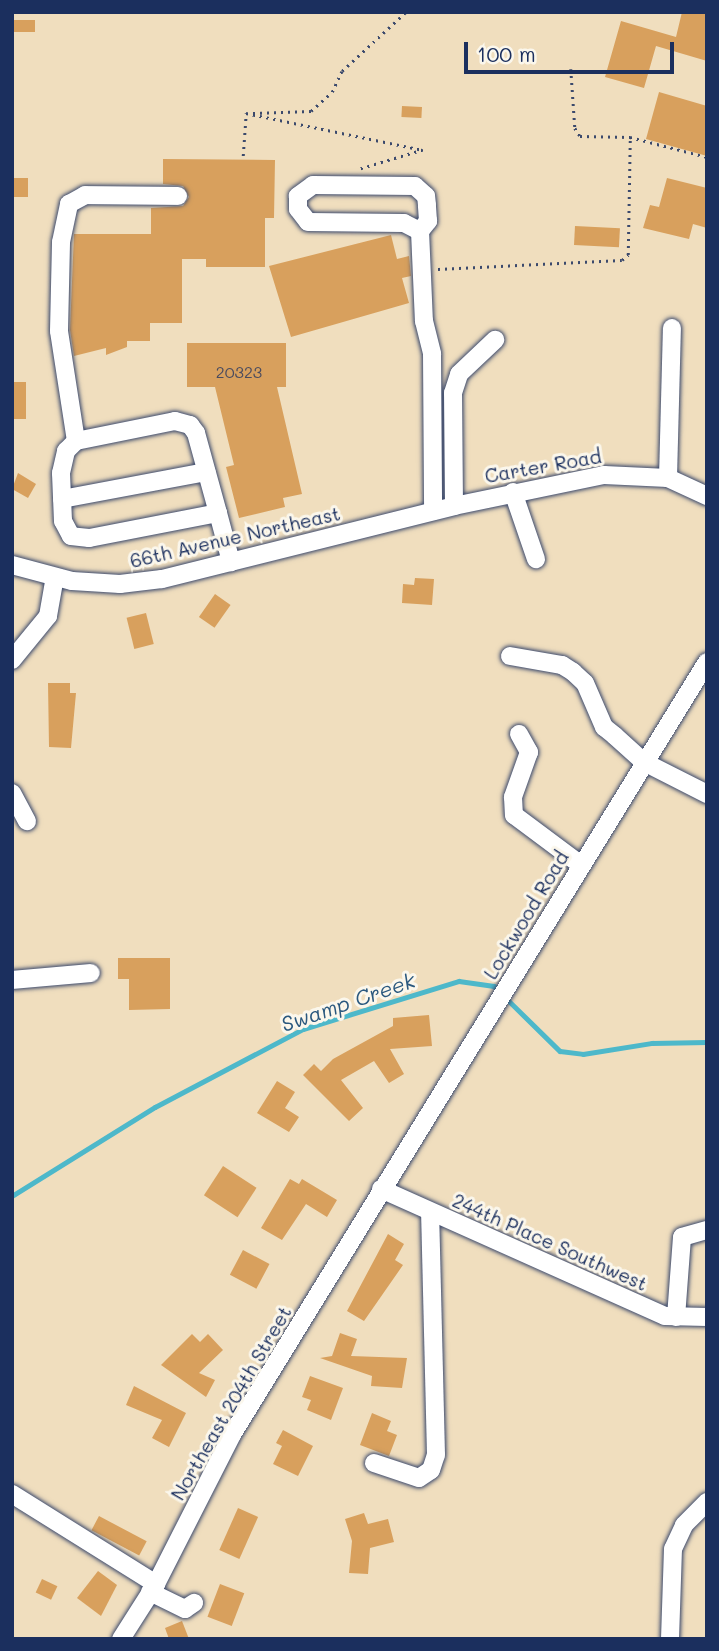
<!DOCTYPE html>
<style>
body{margin:0}
#map{position:relative;width:719px;height:1651px;overflow:hidden;background:#f0debe;font-family:Mali,sans-serif}
div>[style]{position:absolute}
.stream>*{height:4.5px;margin:-2.25px;padding:0 2.25px;transform-origin:2.25px;border-radius:2.25px;background:#4db8ca}
.building>*{inset:0;background:#d8a05d;transform-origin:0 0}
.path>*{height:2.5px;margin-top:-1.25px;transform-origin:0;background:repeating-linear-gradient(90deg,#3b496c 0 2px,transparent 0 7px)}
.roads{filter:drop-shadow(0 0 2px #3b496c) drop-shadow(0 0 2px #3b496c)}
.minor>*{height:18px;margin:-9px;padding:0 9px;transform-origin:9px;border-radius:9px;background:#fff}
span{translate:-50% -50%;white-space:nowrap;text-align:center;line-height:1.15;-webkit-text-stroke:6px #fbf7ec;paint-order:stroke}
.number-label{font-size:16px;color:#4a4b5e}
.number-label span{-webkit-text-stroke-width:0}
.street-label{font-size:19px;color:#1b2f5e}
.water-label{font-size:21px;color:#2a587e;font-style:italic}
.frame{position:absolute;inset:0;border:14px solid #1b2f5e;pointer-events:none}
.scale{position:absolute;left:464px;top:42px;width:210px;height:32px;box-sizing:border-box;border:4px solid #1b2f5e;border-top:0;padding-left:9px;font-size:21px;line-height:24px;white-space:nowrap;color:#1b2f5e;-webkit-text-stroke:5px #fbf7ec;paint-order:stroke}
</style>
<div id="map">
<div class="stream">
<div style="left:507px;top:999px;width:74px;rotate:44.5deg"></div>
<div style="left:560px;top:1051px;width:23px;rotate:7deg"></div>
<div style="left:583px;top:1054px;width:70px;rotate:-9.1deg"></div>
<div style="left:652px;top:1043px;width:55px;rotate:-1deg"></div>
<div style="left:12px;top:1196px;width:168px;rotate:-31.9deg"></div>
<div style="left:155px;top:1107px;width:167px;rotate:-27.8deg"></div>
<div style="left:303px;top:1029px;width:163px;rotate:-17.1deg"></div>
<div style="left:459px;top:981px;width:35px;rotate:8deg"></div>
<div style="left:494px;top:986px;width:8px;rotate:45deg"></div>
</div>
<div class="building">
<div style="clip-path:polygon(682px 12px,707px 12px,707px 61px,656px 46px,644px 88px,605px 77px,621px 21px,676px 37px)"></div>
<div style="left:12px;top:20px;width:23px;height:12px"></div>
<div style="clip-path:polygon(659px 92px,707px 106px,707px 156px,646px 139px)"></div>
<div style="left:402px;top:106px;width:20px;height:11px;rotate:3deg"></div>
<div style="clip-path:polygon(163px 159px,275px 160px,274px 218px,265px 218px,265px 267px,206px 267px,206px 259px,182px 259px,182px 323px,150px 323px,150px 341px,127px 341px,127px 347px,106px 355px,106px 348px,74px 356px,70px 330px,74px 234px,151px 234px,151px 208px,183px 206px,189px 197px,183px 186px,163px 184px)"></div>
<div style="left:13px;top:178px;width:15px;height:19px"></div>
<div style="clip-path:polygon(667px 178px,707px 188px,707px 228px,693px 224px,689px 239px,643px 228px,650px 205px,659px 207px)"></div>
<div style="left:575px;top:226px;width:45px;height:19px;rotate:3deg"></div>
<div style="clip-path:polygon(391px 235px,397px 259px,409px 256px,411px 276px,402px 278px,409px 303px,291px 337px,269px 266px)"></div>
<div style="clip-path:polygon(187px 343px,286px 343px,286px 387px,277px 387px,302px 494px,283px 498px,285px 507px,239px 518px,226px 467px,234px 465px,215px 387px,187px 387px)"></div>
<div style="left:12px;top:382px;width:14px;height:37px"></div>
<div style="clip-path:polygon(18px 473px,36px 484px,28px 498px,12px 489px)"></div>
<div style="clip-path:polygon(415px 578px,434px 579px,432px 605px,402px 603px,403px 584px,414px 585px)"></div>
<div style="left:215px;top:594px;width:19px;height:28px;rotate:35deg"></div>
<div style="left:146px;top:613px;width:32px;height:20px;rotate:76deg"></div>
<div style="clip-path:polygon(48px 683px,70px 683px,70px 693px,76px 693px,71px 748px,49px 747px)"></div>
<div style="clip-path:polygon(118px 958px,170px 958px,170px 1009px,129px 1010px,129px 979px,118px 979px)"></div>
<div style="clip-path:polygon(429px 1015px,432px 1046px,390px 1049px,404px 1074px,389px 1083px,374px 1061px,341px 1080px,363px 1108px,349px 1121px,303px 1075px,314px 1064px,321px 1071px,333px 1059px,393px 1026px,393px 1018px)"></div>
<div style="clip-path:polygon(277px 1081px,295px 1092px,285px 1108px,299px 1117px,289px 1132px,257px 1113px)"></div>
<div style="left:223px;top:1166px;width:40px;height:35px;rotate:33deg"></div>
<div style="clip-path:polygon(290px 1179px,299px 1184px,302px 1179px,337px 1200px,327px 1217px,306px 1204px,282px 1240px,261px 1228px)"></div>
<div style="clip-path:polygon(388px 1234px,404px 1244px,395px 1260px,403px 1265px,364px 1321px,347px 1311px)"></div>
<div style="left:243px;top:1250px;width:30px;height:28px;rotate:28deg"></div>
<div style="clip-path:polygon(340px 1333px,357px 1339px,351px 1356px,407px 1358px,402px 1388px,371px 1386px,372px 1376px,320px 1358px,332px 1356px)"></div>
<div style="clip-path:polygon(192px 1334px,200px 1342px,208px 1334px,223px 1350px,199px 1373px,215px 1380px,206px 1397px,161px 1365px)"></div>
<div style="clip-path:polygon(310px 1376px,343px 1388px,331px 1420px,307px 1410px,311px 1400px,302px 1397px)"></div>
<div style="clip-path:polygon(134px 1386px,186px 1413px,169px 1447px,152px 1438px,162px 1420px,126px 1405px)"></div>
<div style="clip-path:polygon(372px 1413px,391px 1421px,387px 1431px,397px 1435px,389px 1456px,360px 1445px)"></div>
<div style="clip-path:polygon(283px 1430px,313px 1446px,298px 1476px,273px 1464px,282px 1446px,276px 1443px)"></div>
<div style="left:238px;top:1508px;width:22px;height:46px;rotate:24deg"></div>
<div style="clip-path:polygon(364px 1513px,368px 1524px,388px 1519px,394px 1542px,370px 1548px,368px 1574px,349px 1573px,352px 1541px,345px 1519px)"></div>
<div style="left:99px;top:1516px;width:54px;height:16px;rotate:28deg"></div>
<div style="clip-path:polygon(98px 1571px,117px 1585px,101px 1616px,77px 1598px)"></div>
<div style="left:42px;top:1579px;width:17px;height:15px;rotate:25deg"></div>
<div style="left:220px;top:1584px;width:26px;height:35px;rotate:21deg"></div>
<div style="clip-path:polygon(182px 1621px,189px 1639px,169px 1639px,165px 1628px)"></div>
</div>
<div class="path">
<div style="left:571px;top:69px;width:59px;rotate:86.1deg"></div>
<div style="left:575px;top:128px;width:9px;rotate:58deg"></div>
<div style="left:580px;top:136px;width:50px;rotate:1.1deg"></div>
<div style="left:630px;top:137px;width:80px;rotate:14.6deg"></div>
<div style="left:246px;top:113px;width:181px;rotate:11.8deg"></div>
<div style="left:423px;top:150px;width:66px;rotate:163.2deg"></div>
<div style="left:253px;top:113px;width:58px;rotate:-2deg"></div>
<div style="left:311px;top:111px;width:28px;rotate:-42deg"></div>
<div style="left:332px;top:92px;width:23px;rotate:-65deg"></div>
<div style="left:342px;top:71px;width:87px;rotate:-42.7deg"></div>
<div style="left:243px;top:156px;width:43px;rotate:-86deg"></div>
<div style="left:438px;top:269px;width:184px;rotate:-2.8deg"></div>
<div style="left:622px;top:260px;width:8px;rotate:-40deg"></div>
<div style="left:628px;top:255px;width:118px;rotate:-89deg"></div>
</div>
<div class="roads">
<div class="minor">
<div style="left:420px;top:231px;width:13px;rotate:-51deg"></div>
<div style="left:428px;top:221px;width:16px;rotate:-94deg"></div>
<div style="left:427px;top:205px;width:9px;rotate:-96deg"></div>
<div style="left:426px;top:196px;width:15px;rotate:-138deg"></div>
<div style="left:415px;top:186px;width:102px;rotate:-179.4deg"></div>
<div style="left:313px;top:185px;width:19px;rotate:144deg"></div>
<div style="left:298px;top:196px;width:13px;rotate:90deg"></div>
<div style="left:298px;top:209px;width:16px;rotate:52deg"></div>
<div style="left:308px;top:222px;width:96px;rotate:0.6deg"></div>
<div style="left:404px;top:223px;width:18px;rotate:27deg"></div>
<div style="left:420px;top:231px;width:90px;rotate:87.5deg"></div>
<div style="left:424px;top:321px;width:34px;rotate:76deg"></div>
<div style="left:432px;top:354px;width:157px;rotate:89.6deg"></div>
<div style="left:76px;top:441px;width:111px;rotate:-98.8deg"></div>
<div style="left:59px;top:331px;width:89px;rotate:-88.7deg"></div>
<div style="left:61px;top:242px;width:39px;rotate:-78deg"></div>
<div style="left:69px;top:204px;width:18px;rotate:-29deg"></div>
<div style="left:85px;top:195px;width:93px;rotate:0.6deg"></div>
<div style="left:668px;top:478px;width:150px;rotate:-88.5deg"></div>
<div style="left:513px;top:492px;width:71px;rotate:71.1deg"></div>
<div style="left:62px;top:499px;width:147px;rotate:-10.6deg"></div>
<div style="left:454px;top:506px;width:113px;rotate:-90.5deg"></div>
<div style="left:453px;top:393px;width:20px;rotate:-72deg"></div>
<div style="left:459px;top:374px;width:50px;rotate:-43.4deg"></div>
<div style="left:218px;top:513px;width:131px;rotate:169deg"></div>
<div style="left:89px;top:538px;width:18px;rotate:-174deg"></div>
<div style="left:71px;top:536px;width:17px;rotate:-118deg"></div>
<div style="left:63px;top:521px;width:48px;rotate:-92.4deg"></div>
<div style="left:61px;top:473px;width:23px;rotate:-77deg"></div>
<div style="left:66px;top:451px;width:14px;rotate:-45deg"></div>
<div style="left:76px;top:441px;width:101px;rotate:-11.4deg"></div>
<div style="left:175px;top:421px;width:16px;rotate:15deg"></div>
<div style="left:190px;top:425px;width:10px;rotate:53deg"></div>
<div style="left:196px;top:433px;width:83px;rotate:74.6deg"></div>
<div style="left:218px;top:513px;width:51px;rotate:75.1deg"></div>
<div style="left:12px;top:565px;width:62px;rotate:14.9deg"></div>
<div style="left:72px;top:581px;width:48px;rotate:3.6deg"></div>
<div style="left:120px;top:584px;width:42px;rotate:-6.8deg"></div>
<div style="left:162px;top:579px;width:301px;rotate:-14deg"></div>
<div style="left:454px;top:506px;width:153px;rotate:-11.7deg"></div>
<div style="left:604px;top:475px;width:64px;rotate:2.7deg"></div>
<div style="left:668px;top:478px;width:43px;rotate:24.8deg"></div>
<div style="left:510px;top:656px;width:53px;rotate:9.8deg"></div>
<div style="left:562px;top:665px;width:13px;rotate:32deg"></div>
<div style="left:573px;top:672px;width:16px;rotate:43deg"></div>
<div style="left:585px;top:683px;width:48px;rotate:66.6deg"></div>
<div style="left:604px;top:727px;width:14px;rotate:39deg"></div>
<div style="left:615px;top:736px;width:39px;rotate:42deg"></div>
<div style="left:644px;top:762px;width:71px;rotate:26.9deg"></div>
<div style="left:12px;top:660px;width:57px;rotate:-50.7deg"></div>
<div style="left:48px;top:616px;width:39px;rotate:-80deg"></div>
<div style="left:519px;top:734px;width:21px;rotate:61deg"></div>
<div style="left:529px;top:752px;width:48px;rotate:109.6deg"></div>
<div style="left:513px;top:797px;width:18px;rotate:87deg"></div>
<div style="left:514px;top:815px;width:84px;rotate:36.7deg"></div>
<div style="left:12px;top:793px;width:32px;rotate:62deg"></div>
<div style="left:12px;top:980px;width:79px;rotate:-5.1deg"></div>
<div style="left:381px;top:1189px;width:311px;rotate:24.1deg"></div>
<div style="left:665px;top:1316px;width:42px;rotate:1.4deg"></div>
<div style="left:676px;top:1317px;width:80px;rotate:-85.7deg"></div>
<div style="left:682px;top:1237px;width:26px;rotate:-16deg"></div>
<div style="left:374px;top:1463px;width:47px;rotate:18.4deg"></div>
<div style="left:419px;top:1478px;width:14px;rotate:-34deg"></div>
<div style="left:431px;top:1470px;width:16px;rotate:-72deg"></div>
<div style="left:436px;top:1455px;width:243px;rotate:-91.4deg"></div>
<div style="left:12px;top:1494px;width:170px;rotate:32deg"></div>
<div style="left:150px;top:1592px;width:39px;rotate:26deg"></div>
<div style="left:185px;top:1609px;width:11px;rotate:-34deg"></div>
<div style="left:121px;top:1639px;width:65px;rotate:-57.5deg"></div>
<div style="left:156px;top:1584px;width:169px;rotate:-63deg"></div>
<div style="left:233px;top:1433px;width:905px;rotate:-58.42deg"></div>
<div style="left:670px;top:1639px;width:90px;rotate:-88.1deg"></div>
<div style="left:673px;top:1549px;width:26px;rotate:-65deg"></div>
<div style="left:684px;top:1525px;width:33px;rotate:-45deg"></div>
</div>
</div>
<div class="number-label">
<span style="left:239px;top:372px">20323</span>
</div>
<div class="street-label">
<span style="left:543px;top:466px;rotate:-10deg">Carter Road</span>
<span style="left:235px;top:537px;rotate:-13deg">66th Avenue Northeast</span>
<span style="left:526px;top:915px;rotate:-59deg">Lockwood Road</span>
<span style="left:550px;top:1242px;rotate:24deg">244th Place Southwest</span>
<span style="left:231px;top:1403px;rotate:-60deg">Northeast 204th Street</span>
</div>
<div class="water-label">
<span style="left:348px;top:1002px;rotate:-19deg">Swamp Creek</span>
</div>
<div class="frame"></div>
<div class="scale">100 m</div>
</div>
